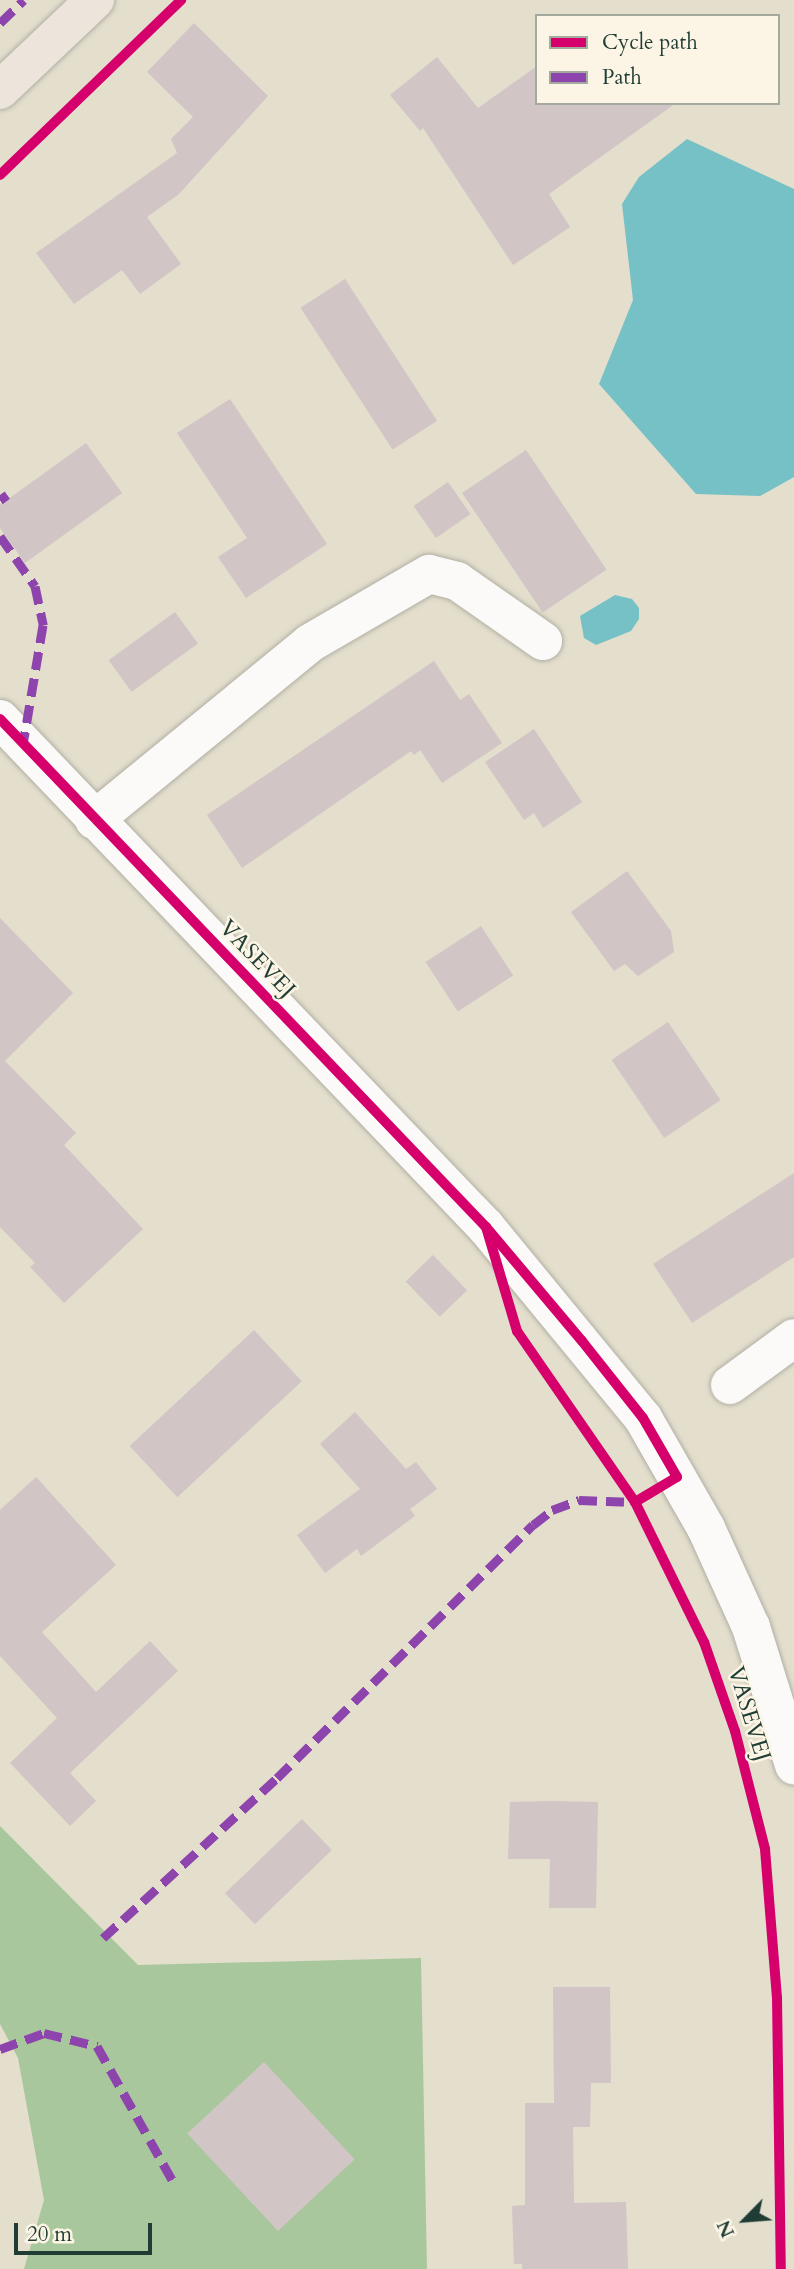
<!DOCTYPE html>
<style>
body{margin:0}
#map{position:relative;width:794px;height:2269px;overflow:hidden;background:#e4decd;font-family:Cardo,serif}
div>[style]{position:absolute}
.forest>*{inset:0;background:#a9c79c}
.water>*{inset:0;background:#76c1c5}
.building>*{inset:0;background:#d1c5c5;transform-origin:0 0}
.roads{filter:drop-shadow(0 0 2px #b0b0a4) drop-shadow(0 0 2px #b0b0a4)}
.minor>*{height:38px;margin:-19px;padding:0 19px;transform-origin:19px;border-radius:19px;background:#fbfaf8}
.major>*{height:38px;margin:-19px;padding:0 19px;transform-origin:19px;border-radius:19px;background:#ede5dc}
.quiet>*{height:9px;margin-top:-4.5px;transform-origin:0;background:repeating-linear-gradient(90deg,#8e44ad 0 18px,transparent 0 27px)}
.cycleway>*{height:10px;margin:-5px;padding:0 5px;transform-origin:5px;border-radius:5px;background:#d6006c}
span{translate:-50% -50%;white-space:nowrap;text-align:center;line-height:1.15;-webkit-text-stroke:5px #fcf5e5;paint-order:stroke}
.street-label{font-size:23px;color:#1f3d34}
.legend{position:absolute;left:535px;top:14px;width:245px;height:91px;box-sizing:border-box;background:#fcf5e5;border:2px solid #a4ab9e;margin:0;padding:9px 12px;list-style:none;font-size:21px;color:#1f3d34}
.legend li{display:flex;align-items:center;gap:14px;height:35px}
.legend b{width:35px;border:2px solid #a4ab9e}
.north{position:absolute;left:710px;top:2185px;width:70px;height:70px;-webkit-text-stroke:5px #fcf5e5;paint-order:stroke;rotate:245deg;font-size:19px;font-weight:700;line-height:28px;text-align:center;color:#1f3d34}
.north::after{content:'';display:block;margin:auto;width:24px;height:32px;background:#1f3d34;clip-path:polygon(50% 0,100% 100%,50% 72%,0 100%)}
.scale{position:absolute;left:14px;top:2223px;width:138px;height:32px;box-sizing:border-box;border:4px solid #1f3d34;border-top:0;padding-left:9px;font-size:21px;line-height:24px;white-space:nowrap;color:#1f3d34;-webkit-text-stroke:5px #fcf5e5;paint-order:stroke}
</style>
<div id="map">
<div class="forest">
<div style="clip-path:polygon(0 1826px,138px 1965px,421px 1958px,427px 2269px,24px 2269px,44px 2200px,18px 2058px,0 2024px)"></div>
</div>
<div class="water">
<div style="clip-path:polygon(687px 139px,794px 189px,794px 477px,760px 496px,696px 494px,599px 384px,633px 300px,622px 204px,639px 177px)"></div>
<div style="clip-path:polygon(615px 595px,632px 599px,639px 608px,639px 619px,631px 631px,596px 645px,584px 638px,580px 616px)"></div>
</div>
<div class="building">
<div style="clip-path:polygon(194px 23px,268px 96px,179px 194px,147px 217px,181px 264px,140px 294px,122px 270px,74px 304px,36px 253px,177px 153px,171px 139px,193px 117px,147px 72px)"></div>
<div style="clip-path:polygon(437px 57px,478px 108px,537px 66px,537px 103px,676px 103px,549px 194px,570px 227px,513px 265px,423px 128px,420px 131px,390px 95px)"></div>
<div style="left:345px;top:279px;width:169px;height:53px;rotate:57deg"></div>
<div style="clip-path:polygon(230px 399px,327px 544px,246px 598px,218px 557px,247px 538px,177px 433px)"></div>
<div style="clip-path:polygon(86px 443px,122px 493px,25px 563px,0 528px,0 505px)"></div>
<div style="left:526px;top:450px;width:144px;height:77px;rotate:56deg"></div>
<div style="left:448px;top:482px;width:39px;height:42px;rotate:55deg"></div>
<div style="left:175px;top:612px;width:39px;height:82px;rotate:54deg"></div>
<div style="clip-path:polygon(434px 661px,460px 700px,469px 694px,502px 743px,442px 783px,420px 750px,414px 755px,411px 751px,242px 868px,207px 815px)"></div>
<div style="clip-path:polygon(534px 729px,582px 802px,543px 828px,534px 813px,524px 820px,485px 762px)"></div>
<div style="clip-path:polygon(627px 871px,671px 931px,674px 952px,638px 976px,625px 964px,614px 971px,571px 912px)"></div>
<div style="clip-path:polygon(0 918px,73px 993px,5px 1061px,76px 1133px,64px 1145px,143px 1229px,64px 1303px,30px 1267px,35px 1263px,0 1227px)"></div>
<div style="left:481px;top:926px;width:59px;height:66px;rotate:57deg"></div>
<div style="left:668px;top:1022px;width:94px;height:68px;rotate:56deg"></div>
<div style="clip-path:polygon(794px 1173px,794px 1257px,692px 1323px,653px 1264px)"></div>
<div style="left:433px;top:1255px;width:49px;height:38px;rotate:46deg"></div>
<div style="left:254px;top:1330px;width:70px;height:170px;rotate:47deg"></div>
<div style="clip-path:polygon(355px 1412px,406px 1469px,416px 1462px,437px 1489px,410px 1509px,415px 1516px,361px 1556px,357px 1549px,325px 1573px,297px 1535px,360px 1489px,320px 1444px)"></div>
<div style="clip-path:polygon(36px 1477px,116px 1565px,42px 1632px,96px 1692px,150px 1641px,178px 1671px,70px 1773px,96px 1801px,70px 1826px,10px 1763px,57px 1718px,0 1656px,0 1510px)"></div>
<div style="clip-path:polygon(551px 1801px,598px 1802px,596px 1908px,549px 1908px,550px 1859px,508px 1859px,510px 1802px)"></div>
<div style="left:302px;top:1819px;width:43px;height:107px;rotate:46deg"></div>
<div style="clip-path:polygon(553px 1987px,610px 1987px,611px 2083px,591px 2083px,590px 2127px,573px 2127px,574px 2203px,626px 2202px,628px 2269px,522px 2269px,522px 2264px,514px 2264px,512px 2206px,525px 2205px,525px 2103px,554px 2103px)"></div>
<div style="left:264px;top:2062px;width:133px;height:105px;rotate:47deg"></div>
</div>
<div class="roads">
<div class="minor">
<div style="left:0;top:719px;width:703px;rotate:46.27deg"></div>
<div style="left:486px;top:1227px;width:247px;rotate:50.6deg"></div>
<div style="left:643px;top:1418px;width:127px;rotate:60.2deg"></div>
<div style="left:706px;top:1528px;width:109px;rotate:65.6deg"></div>
<div style="left:751px;top:1627px;width:145px;rotate:72.7deg"></div>
<div style="left:94px;top:820px;width:279px;rotate:-39.3deg"></div>
<div style="left:310px;top:643px;width:138px;rotate:-30.1deg"></div>
<div style="left:429px;top:574px;width:29px;rotate:14deg"></div>
<div style="left:457px;top:581px;width:105px;rotate:34.9deg"></div>
<div style="left:730px;top:1385px;width:79px;rotate:-36.3deg"></div>
</div>
<div class="major">
<div style="left:0;top:90px;width:131px;rotate:-43.5deg"></div>
</div>
</div>
<div class="quiet">
<div style="left:0;top:23px;width:33px;rotate:-44deg"></div>
<div style="left:0;top:500px;width:9px;rotate:-36deg"></div>
<div style="left:0;top:536px;width:61px;rotate:55deg"></div>
<div style="left:35px;top:586px;width:40px;rotate:78deg"></div>
<div style="left:43px;top:625px;width:121px;rotate:99.5deg"></div>
<div style="left:103px;top:1938px;width:236px;rotate:-42.6deg"></div>
<div style="left:277px;top:1778px;width:360px;rotate:-44.7deg"></div>
<div style="left:533px;top:1525px;width:24px;rotate:-38deg"></div>
<div style="left:552px;top:1510px;width:29px;rotate:-20deg"></div>
<div style="left:579px;top:1500px;width:56px;rotate:2deg"></div>
<div style="left:0;top:2049px;width:47px;rotate:-20deg"></div>
<div style="left:44px;top:2033px;width:55px;rotate:13.8deg"></div>
<div style="left:97px;top:2046px;width:157px;rotate:60.7deg"></div>
</div>
<div class="cycleway">
<div style="left:0;top:175px;width:252px;rotate:-44deg"></div>
<div style="left:0;top:719px;width:703px;rotate:46.27deg"></div>
<div style="left:486px;top:1227px;width:149px;rotate:49.9deg"></div>
<div style="left:582px;top:1341px;width:98px;rotate:51.6deg"></div>
<div style="left:643px;top:1418px;width:68px;rotate:60deg"></div>
<div style="left:677px;top:1477px;width:49px;rotate:149.2deg"></div>
<div style="left:486px;top:1227px;width:109px;rotate:73.4deg"></div>
<div style="left:517px;top:1331px;width:208px;rotate:55.4deg"></div>
<div style="left:635px;top:1502px;width:156px;rotate:63.8deg"></div>
<div style="left:704px;top:1642px;width:94px;rotate:70.8deg"></div>
<div style="left:735px;top:1731px;width:122px;rotate:75.7deg"></div>
<div style="left:765px;top:1849px;width:148px;rotate:85.4deg"></div>
<div style="left:777px;top:1997px;width:272px;rotate:89.2deg"></div>
</div>
<div class="street-label">
<span style="left:257px;top:959px;rotate:46deg">VASEVEJ</span>
<span style="left:749px;top:1714px;rotate:73deg">VASEVEJ</span>
</div>
<ul class="legend">
<li><b style="height:9px;background:#d6006c"></b>Cycle path</li>
<li><b style="height:9px;background:#8e44ad"></b>Path</li>
</ul>
<div class="north">N</div>
<div class="scale">20 m</div>
</div>
